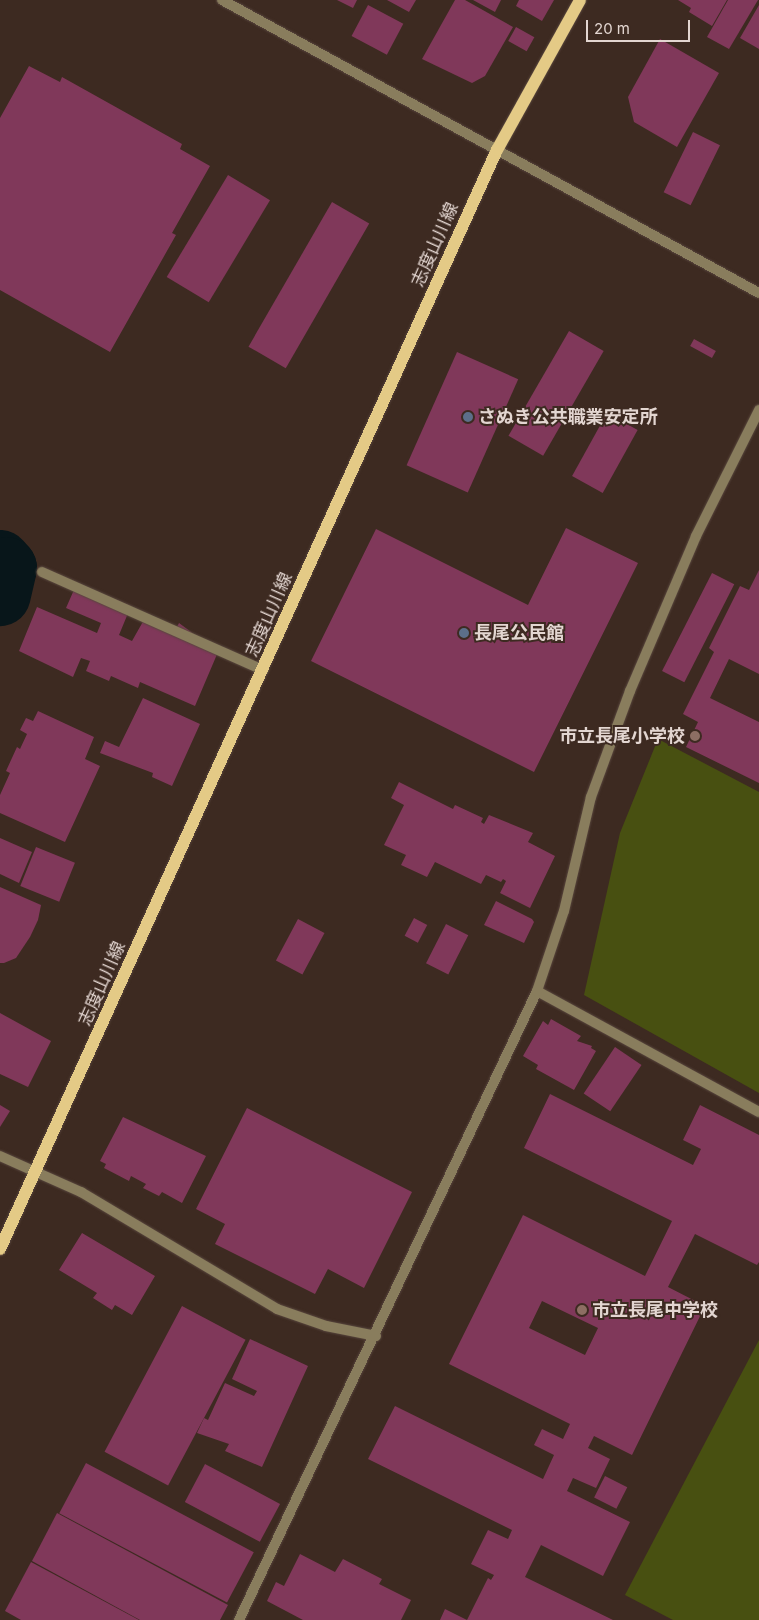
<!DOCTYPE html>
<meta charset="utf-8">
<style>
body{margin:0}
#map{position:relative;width:759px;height:1620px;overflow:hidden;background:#3d2a21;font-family:Inter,"Noto Sans JP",sans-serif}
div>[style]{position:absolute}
.green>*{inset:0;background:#485011}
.river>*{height:62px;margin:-31px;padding:0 31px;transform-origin:31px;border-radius:31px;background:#08161a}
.building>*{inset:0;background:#80385a;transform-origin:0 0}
.roads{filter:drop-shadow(0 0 1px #58463d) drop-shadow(0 0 1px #58463d)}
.minor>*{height:10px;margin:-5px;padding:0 5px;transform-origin:5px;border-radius:5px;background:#897d5d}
.tertiary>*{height:10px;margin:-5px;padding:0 5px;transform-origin:5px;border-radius:5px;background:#897d5d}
.primary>*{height:12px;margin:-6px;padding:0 6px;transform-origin:6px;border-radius:6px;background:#e4ca86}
.dots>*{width:14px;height:14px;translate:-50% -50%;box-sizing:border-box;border:2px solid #3d2a21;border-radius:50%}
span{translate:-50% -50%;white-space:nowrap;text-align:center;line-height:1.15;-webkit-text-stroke:4px #3d2a21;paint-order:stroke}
.street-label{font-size:18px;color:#e3d6d1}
.poi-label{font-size:18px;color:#e3d6d1;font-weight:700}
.left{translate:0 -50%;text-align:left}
.right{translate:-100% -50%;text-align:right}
.scale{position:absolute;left:586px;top:20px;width:104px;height:22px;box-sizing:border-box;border:2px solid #e3d6d1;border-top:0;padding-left:6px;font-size:15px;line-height:18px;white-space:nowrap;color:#e3d6d1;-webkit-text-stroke:4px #3d2a21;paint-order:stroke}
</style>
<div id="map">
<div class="green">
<div style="clip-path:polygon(658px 739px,759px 792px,759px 1093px,584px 995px,620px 833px)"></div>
<div style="clip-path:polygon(759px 1340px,759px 1620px,673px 1620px,625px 1595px)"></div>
</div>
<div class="river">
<div style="left:0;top:561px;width:9px;rotate:49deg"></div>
<div style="left:6px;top:568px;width:28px;rotate:103deg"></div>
</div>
<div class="building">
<div style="clip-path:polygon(337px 0,357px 0,353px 8px)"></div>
<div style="clip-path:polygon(387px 0,416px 0,409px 12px)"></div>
<div style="clip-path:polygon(455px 0,465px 0,513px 27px,485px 76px,472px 83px,422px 59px)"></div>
<div style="clip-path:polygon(473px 0,501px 0,495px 12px)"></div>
<div style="clip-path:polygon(519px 0,554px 0,542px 21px,516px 6px)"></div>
<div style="clip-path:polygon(678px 0,727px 0,712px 26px,689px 12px,691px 8px)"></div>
<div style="clip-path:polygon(728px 0,758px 0,729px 49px,707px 37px)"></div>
<div style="left:368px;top:5px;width:40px;height:35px;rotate:28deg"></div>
<div style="clip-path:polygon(759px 5px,759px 49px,740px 38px)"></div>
<div style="left:516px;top:27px;width:21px;height:16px;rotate:29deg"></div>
<div style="clip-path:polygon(660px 39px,719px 73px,677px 147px,634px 122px,628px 97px)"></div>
<div style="clip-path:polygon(29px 66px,60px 82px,62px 77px,182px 144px,180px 149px,210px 166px,172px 233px,176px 235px,110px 352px,0 290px,0 118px)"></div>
<div style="left:693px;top:132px;width:30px;height:67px;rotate:26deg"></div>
<div style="left:228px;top:175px;width:49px;height:119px;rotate:31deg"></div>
<div style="left:332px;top:202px;width:43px;height:167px;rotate:30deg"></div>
<div style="left:569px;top:331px;width:40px;height:121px;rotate:30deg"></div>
<div style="left:694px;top:339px;width:25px;height:8px;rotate:29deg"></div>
<div style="left:457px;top:352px;width:67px;height:124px;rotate:24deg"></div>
<div style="left:607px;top:413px;width:35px;height:72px;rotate:29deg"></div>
<div style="clip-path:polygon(566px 528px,638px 563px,534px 772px,311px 661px,376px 529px,528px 605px)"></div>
<div style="clip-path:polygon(759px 570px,759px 674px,729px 659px,710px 698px,759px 722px,759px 783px,686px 747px,698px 722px,683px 714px,714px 652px,709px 648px,740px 586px,749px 590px)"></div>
<div style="left:712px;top:573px;width:25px;height:110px;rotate:27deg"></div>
<div style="clip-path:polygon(77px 583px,131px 606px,119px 635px,132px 641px,145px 618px,175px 631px,179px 623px,218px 652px,195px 706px,140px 682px,138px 688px,111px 676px,109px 681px,86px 671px,90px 661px,81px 658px,73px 677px,19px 651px,37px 607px,97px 633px,101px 623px,66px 608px)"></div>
<div style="clip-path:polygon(143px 698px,200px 724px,172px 786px,152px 777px,153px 773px,100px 753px,105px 741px,119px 747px)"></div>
<div style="clip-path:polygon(38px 711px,94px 737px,85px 759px,100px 766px,65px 842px,0 813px,0 795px,10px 773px,6px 771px,17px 747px,20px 749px,27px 734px,20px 730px,26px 718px,33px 721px)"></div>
<div style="clip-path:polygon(399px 782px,453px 809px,455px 805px,483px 818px,481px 822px,484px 824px,489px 815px,533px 833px,528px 842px,555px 856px,530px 908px,500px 893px,506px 881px,503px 879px,501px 882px,486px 875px,481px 884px,435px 862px,427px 877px,401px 865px,406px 855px,384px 845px,404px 805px,391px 798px)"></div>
<div style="clip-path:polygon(0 838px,32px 852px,19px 883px,0 874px)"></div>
<div style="left:36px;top:847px;width:42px;height:42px;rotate:22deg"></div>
<div style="clip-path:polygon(0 887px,41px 905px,38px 920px,30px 937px,16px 958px,4px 963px,0 963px)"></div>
<div style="clip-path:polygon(496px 901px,532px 919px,534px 922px,524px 943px,484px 925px)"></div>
<div style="left:414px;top:918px;width:15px;height:20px;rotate:28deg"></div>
<div style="left:298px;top:919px;width:30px;height:47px;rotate:28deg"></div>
<div style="left:446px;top:924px;width:25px;height:44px;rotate:27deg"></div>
<div style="clip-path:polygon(0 1013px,51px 1041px,28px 1087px,0 1074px)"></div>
<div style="clip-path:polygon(551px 1019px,581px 1036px,577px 1041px,592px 1046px,591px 1048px,596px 1051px,574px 1090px,536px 1069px,538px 1065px,523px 1056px,543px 1021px,548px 1025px)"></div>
<div style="left:615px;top:1047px;width:32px;height:56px;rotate:34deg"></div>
<div style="clip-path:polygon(evenodd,550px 1094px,693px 1165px,701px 1149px,683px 1140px,700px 1105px,759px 1135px,759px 1262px,757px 1265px,695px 1234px,668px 1287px,705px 1306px,632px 1455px,594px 1436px,588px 1448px,610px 1459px,596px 1488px,573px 1478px,567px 1491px,630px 1522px,603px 1576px,541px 1545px,525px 1577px,613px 1620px,440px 1620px,445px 1609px,467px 1620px,488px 1578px,491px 1580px,494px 1575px,471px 1564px,488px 1530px,508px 1539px,512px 1530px,368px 1459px,395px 1406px,543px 1479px,554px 1455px,534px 1445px,542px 1429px,563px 1439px,570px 1424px,449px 1364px,523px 1215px,645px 1276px,672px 1221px,524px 1148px,550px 1094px,542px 1301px,598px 1328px,585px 1355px,529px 1328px,542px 1301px)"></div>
<div style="clip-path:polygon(0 1105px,10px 1111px,0 1127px)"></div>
<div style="clip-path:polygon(247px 1108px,412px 1192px,364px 1288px,328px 1269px,315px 1294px,215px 1244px,225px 1224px,196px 1209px)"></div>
<div style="clip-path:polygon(123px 1117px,206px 1156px,182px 1203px,162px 1192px,159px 1196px,143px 1188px,146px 1184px,131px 1176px,129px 1181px,104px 1168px,106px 1164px,100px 1161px)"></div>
<div style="clip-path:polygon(82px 1233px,155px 1276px,132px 1315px,115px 1305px,112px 1310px,93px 1298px,97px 1293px,59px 1270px)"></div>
<div style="left:182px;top:1306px;width:72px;height:165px;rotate:28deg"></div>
<div style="clip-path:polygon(250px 1339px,308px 1366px,262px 1467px,225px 1451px,229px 1444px,197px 1433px,204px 1418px,208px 1420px,225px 1383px,254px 1396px,257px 1391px,232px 1379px)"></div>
<div style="left:86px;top:1463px;width:190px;height:57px;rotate:28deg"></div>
<div style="left:205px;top:1464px;width:85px;height:43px;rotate:28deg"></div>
<div style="left:605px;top:1476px;width:25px;height:24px;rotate:27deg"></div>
<div style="clip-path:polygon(57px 1513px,228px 1605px,220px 1620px,140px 1620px,32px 1561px)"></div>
<div style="clip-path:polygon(300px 1554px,335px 1572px,343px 1559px,382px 1579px,379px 1584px,411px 1600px,401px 1620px,303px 1620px,267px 1601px,276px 1582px,284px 1586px)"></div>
<div style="clip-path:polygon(31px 1562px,139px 1620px,21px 1620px,5px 1611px)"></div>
</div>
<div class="roads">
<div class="minor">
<div style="left:42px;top:572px;width:242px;rotate:23.9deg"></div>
<div style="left:537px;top:991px;width:253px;rotate:28.6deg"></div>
<div style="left:0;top:1156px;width:89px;rotate:24deg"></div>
<div style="left:81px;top:1192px;width:228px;rotate:30.8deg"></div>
<div style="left:277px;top:1309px;width:52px;rotate:19.1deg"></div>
<div style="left:326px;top:1326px;width:51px;rotate:11.3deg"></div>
<div style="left:239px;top:1620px;width:696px;rotate:-64.65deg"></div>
<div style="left:537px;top:991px;width:84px;rotate:-71.4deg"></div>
<div style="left:564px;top:911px;width:117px;rotate:-76.7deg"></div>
<div style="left:591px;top:797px;width:113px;rotate:-69.8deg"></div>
<div style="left:630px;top:691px;width:168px;rotate:-66.9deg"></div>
<div style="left:696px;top:536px;width:141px;rotate:-63.4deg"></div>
</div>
<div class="tertiary">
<div style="left:222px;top:0;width:612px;rotate:28.62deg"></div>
</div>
<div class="primary">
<div style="left:0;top:1249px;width:1206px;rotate:-65.67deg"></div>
<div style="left:497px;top:150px;width:171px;rotate:-61deg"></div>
</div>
</div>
<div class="dots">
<div style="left:468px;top:417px;background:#5c6f8a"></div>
<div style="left:464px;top:633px;background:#5c6f8a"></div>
<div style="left:695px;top:736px;background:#8d6e63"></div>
<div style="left:582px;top:1310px;background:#8d6e63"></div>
</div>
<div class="street-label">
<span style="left:435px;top:245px;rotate:-66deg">志度山川線</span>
<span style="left:269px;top:615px;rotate:-66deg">志度山川線</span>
<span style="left:102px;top:984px;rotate:-66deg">志度山川線</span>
</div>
<div class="poi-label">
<span class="left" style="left:478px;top:417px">さぬき公共職業安定所</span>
<span class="left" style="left:474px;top:633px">長尾公民館</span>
<span class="right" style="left:685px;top:736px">市立長尾小学校</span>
<span class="left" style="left:592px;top:1310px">市立長尾中学校</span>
</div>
<div class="scale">20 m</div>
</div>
